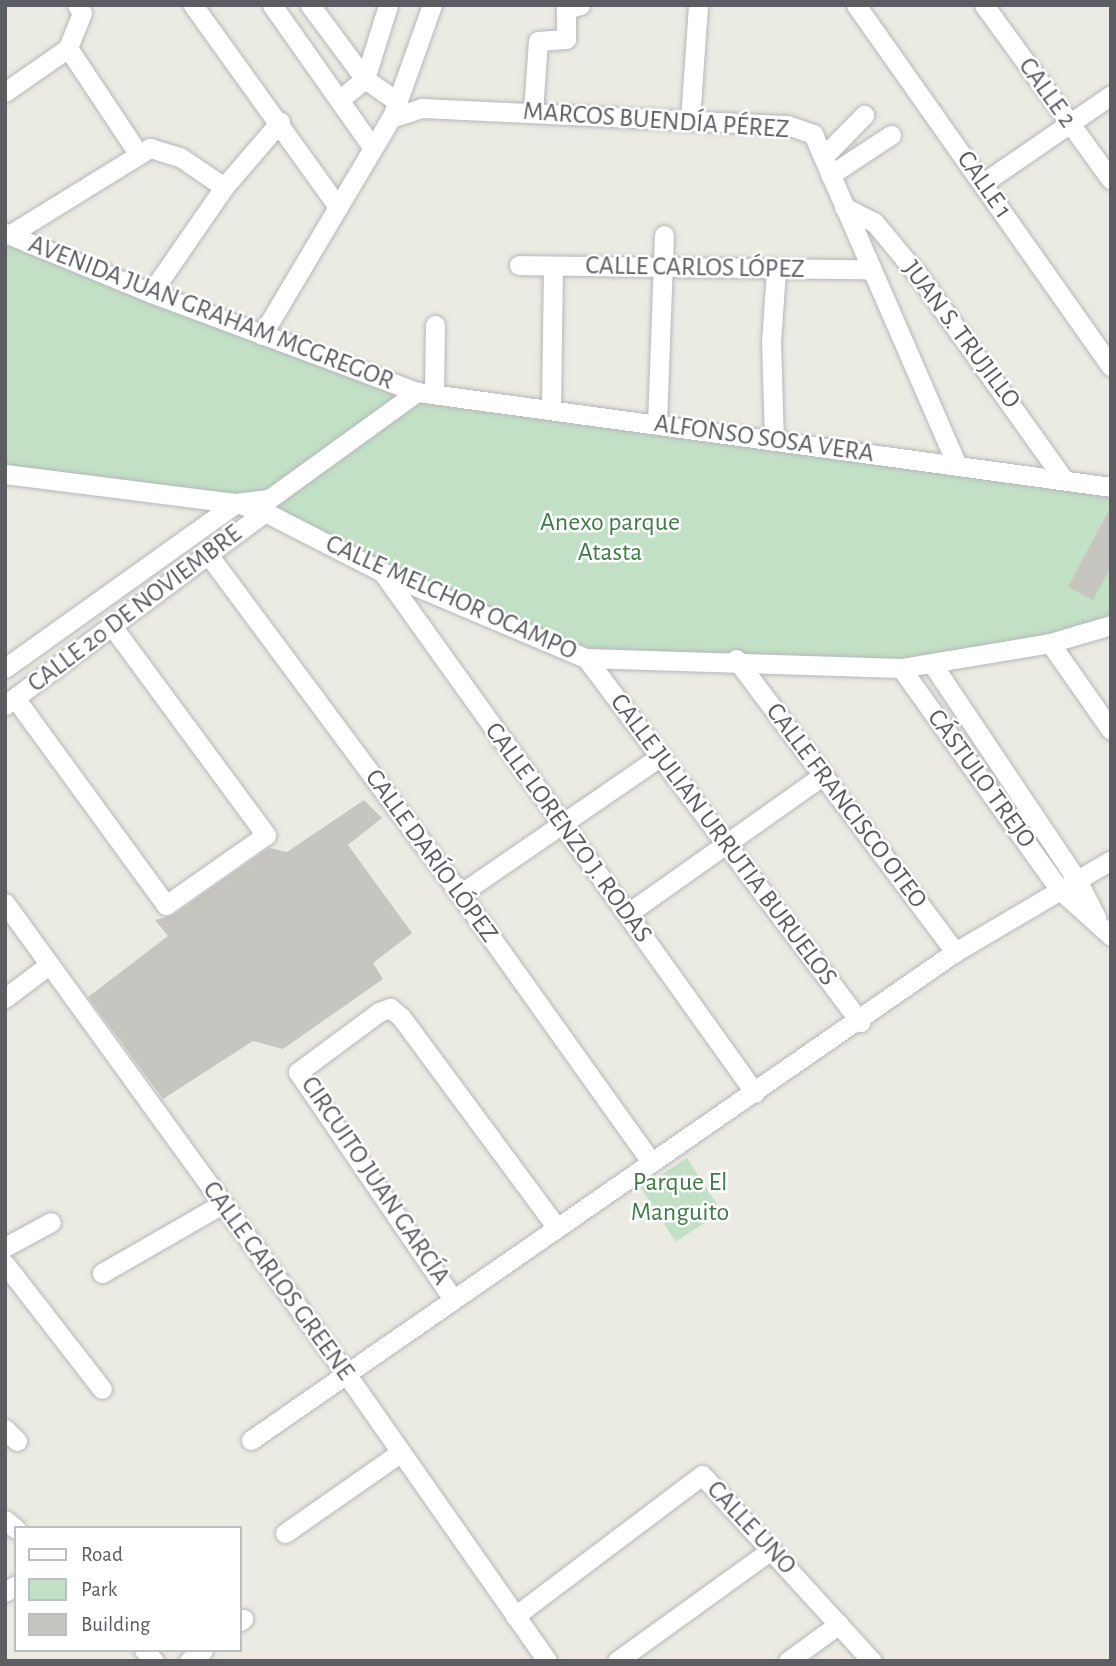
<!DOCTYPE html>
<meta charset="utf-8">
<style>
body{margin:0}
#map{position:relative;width:1116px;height:1666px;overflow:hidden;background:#ecebe3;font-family:"Alegreya Sans",sans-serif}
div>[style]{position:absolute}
.green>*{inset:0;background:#c2e0c5;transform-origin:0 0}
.building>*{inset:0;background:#c7c5c0}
.roads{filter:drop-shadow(0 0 2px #b5b7bb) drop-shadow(0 0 2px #b5b7bb)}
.minor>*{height:19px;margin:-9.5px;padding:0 9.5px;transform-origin:9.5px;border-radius:9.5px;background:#fff}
span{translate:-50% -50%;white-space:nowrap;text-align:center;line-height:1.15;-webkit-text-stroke:5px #fff;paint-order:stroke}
.street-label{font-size:26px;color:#5b5d62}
.park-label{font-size:26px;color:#3f7d48}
.frame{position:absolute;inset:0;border:7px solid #5b5d62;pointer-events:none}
.legend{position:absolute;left:14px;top:1526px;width:228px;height:126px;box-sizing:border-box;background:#fff;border:2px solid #bdbec0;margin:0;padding:9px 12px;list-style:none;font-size:21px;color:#5b5d62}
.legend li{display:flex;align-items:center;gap:14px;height:35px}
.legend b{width:35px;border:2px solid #bdbec0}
</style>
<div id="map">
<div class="green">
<div style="clip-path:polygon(5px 233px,417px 392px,1111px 488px,1111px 625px,933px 665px,586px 658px,265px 512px,5px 474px)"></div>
<div style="left:687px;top:1158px;width:64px;height:55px;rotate:57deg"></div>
</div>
<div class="building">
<div style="clip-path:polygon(1111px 506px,1111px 567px,1093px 600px,1068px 587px)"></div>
<div style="clip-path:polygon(364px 800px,382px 818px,348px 845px,412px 933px,373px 963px,383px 979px,283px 1049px,253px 1041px,163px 1099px,88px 997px,168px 936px,155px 920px,173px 915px,269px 848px,287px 852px)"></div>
</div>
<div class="roads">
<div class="minor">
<div style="left:77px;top:5px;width:9px;rotate:58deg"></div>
<div style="left:82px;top:13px;width:38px;rotate:112deg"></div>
<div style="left:68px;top:48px;width:125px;rotate:56.4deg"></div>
<div style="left:193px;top:5px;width:249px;rotate:54.3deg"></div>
<div style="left:272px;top:5px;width:175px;rotate:54.8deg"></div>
<div style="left:310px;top:5px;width:92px;rotate:53.4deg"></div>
<div style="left:365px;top:79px;width:40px;rotate:34.9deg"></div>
<div style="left:856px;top:5px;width:442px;rotate:54.8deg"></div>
<div style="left:984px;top:5px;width:216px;rotate:54deg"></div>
<div style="left:5px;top:92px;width:77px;rotate:-34.9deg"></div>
<div style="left:339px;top:100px;width:33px;rotate:-39deg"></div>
<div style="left:365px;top:79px;width:77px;rotate:-72.7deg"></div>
<div style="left:533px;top:112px;width:71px;rotate:-86deg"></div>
<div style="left:538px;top:41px;width:28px;rotate:-4deg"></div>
<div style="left:566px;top:39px;width:30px;rotate:-90deg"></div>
<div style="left:566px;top:9px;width:15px;rotate:-16deg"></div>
<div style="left:393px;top:114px;width:116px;rotate:-70.3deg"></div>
<div style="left:690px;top:120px;width:115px;rotate:-86deg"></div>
<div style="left:823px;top:157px;width:59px;rotate:-45.7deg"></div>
<div style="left:830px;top:175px;width:73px;rotate:-33.3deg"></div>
<div style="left:983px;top:183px;width:155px;rotate:-34.5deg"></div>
<div style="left:844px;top:207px;width:34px;rotate:27deg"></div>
<div style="left:874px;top:222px;width:69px;rotate:50.3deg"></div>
<div style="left:918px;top:275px;width:249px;rotate:54.5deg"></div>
<div style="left:5px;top:233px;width:158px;rotate:22.3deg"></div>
<div style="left:151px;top:293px;width:284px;rotate:20.4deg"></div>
<div style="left:417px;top:392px;width:700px;rotate:7.79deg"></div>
<div style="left:9px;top:235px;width:166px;rotate:-31.7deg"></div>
<div style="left:150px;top:148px;width:31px;rotate:17deg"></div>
<div style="left:180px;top:157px;width:53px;rotate:34.3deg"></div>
<div style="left:519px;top:265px;width:351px;rotate:0.7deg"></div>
<div style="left:151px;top:293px;width:129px;rotate:-55.4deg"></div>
<div style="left:224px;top:187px;width:86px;rotate:-49.3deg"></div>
<div style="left:262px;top:335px;width:252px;rotate:-59.3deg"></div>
<div style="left:391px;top:118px;width:33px;rotate:-18deg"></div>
<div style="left:422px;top:108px;width:365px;rotate:2.7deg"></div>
<div style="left:787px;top:125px;width:28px;rotate:19deg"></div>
<div style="left:813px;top:134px;width:361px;rotate:66.5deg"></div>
<div style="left:434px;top:393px;width:68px;rotate:-89.2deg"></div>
<div style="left:551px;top:408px;width:141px;rotate:-89.2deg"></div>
<div style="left:657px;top:424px;width:189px;rotate:-87.9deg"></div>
<div style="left:774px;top:441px;width:99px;rotate:-91.7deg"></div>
<div style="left:771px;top:342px;width:72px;rotate:-86deg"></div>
<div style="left:5px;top:474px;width:233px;rotate:7.2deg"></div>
<div style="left:236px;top:503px;width:30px;rotate:17deg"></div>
<div style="left:265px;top:512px;width:131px;rotate:27.1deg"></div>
<div style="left:382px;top:572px;width:221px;rotate:22.9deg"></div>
<div style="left:586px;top:658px;width:315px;rotate:1.8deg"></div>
<div style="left:901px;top:668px;width:151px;rotate:-9.5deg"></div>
<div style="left:1050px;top:643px;width:64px;rotate:-16.4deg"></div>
<div style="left:207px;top:553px;width:425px;rotate:53.4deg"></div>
<div style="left:460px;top:894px;width:329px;rotate:54.5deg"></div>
<div style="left:383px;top:573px;width:639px;rotate:54.42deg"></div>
<div style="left:1050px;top:643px;width:106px;rotate:55deg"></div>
<div style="left:586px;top:658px;width:456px;rotate:53deg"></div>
<div style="left:736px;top:659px;width:366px;rotate:53.2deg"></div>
<div style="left:933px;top:665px;width:259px;rotate:56.2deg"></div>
<div style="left:1077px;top:880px;width:42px;rotate:62.8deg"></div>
<div style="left:5px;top:668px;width:284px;rotate:-35.5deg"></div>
<div style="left:236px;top:503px;width:33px;rotate:-7deg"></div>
<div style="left:269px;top:499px;width:183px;rotate:-35.9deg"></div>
<div style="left:901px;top:668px;width:273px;rotate:54.4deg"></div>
<div style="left:1060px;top:890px;width:69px;rotate:42deg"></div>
<div style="left:15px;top:698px;width:256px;rotate:53.9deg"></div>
<div style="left:166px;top:905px;width:122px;rotate:-35deg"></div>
<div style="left:266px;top:835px;width:261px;rotate:-126.4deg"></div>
<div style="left:5px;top:705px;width:324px;rotate:-36.6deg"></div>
<div style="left:460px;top:894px;width:242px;rotate:-34.5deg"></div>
<div style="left:5px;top:903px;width:583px;rotate:54.07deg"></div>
<div style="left:347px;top:1375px;width:349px;rotate:55deg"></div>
<div style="left:627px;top:914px;width:240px;rotate:-35.3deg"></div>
<div style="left:5px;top:998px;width:56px;rotate:-37.1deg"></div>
<div style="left:5px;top:1247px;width:52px;rotate:-28.5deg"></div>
<div style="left:5px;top:1264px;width:158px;rotate:52.2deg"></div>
<div style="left:102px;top:1273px;width:138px;rotate:-29.9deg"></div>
<div style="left:453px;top:1299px;width:275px;rotate:-124.3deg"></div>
<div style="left:298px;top:1072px;width:101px;rotate:-36.5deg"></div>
<div style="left:379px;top:1012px;width:12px;rotate:-20deg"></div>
<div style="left:390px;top:1008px;width:14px;rotate:39deg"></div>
<div style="left:401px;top:1017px;width:262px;rotate:53.5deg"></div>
<div style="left:5px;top:1429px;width:17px;rotate:45deg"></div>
<div style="left:251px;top:1440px;width:857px;rotate:-34.73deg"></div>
<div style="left:955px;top:952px;width:181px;rotate:-30.5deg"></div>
<div style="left:5px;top:1520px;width:14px;rotate:39deg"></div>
<div style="left:285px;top:1533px;width:141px;rotate:-34.9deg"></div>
<div style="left:5px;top:1592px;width:13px;rotate:-32deg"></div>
<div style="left:515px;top:1616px;width:234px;rotate:-37deg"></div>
<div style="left:702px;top:1475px;width:252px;rotate:47.6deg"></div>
<div style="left:240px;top:1621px;width:4px;rotate:-34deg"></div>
<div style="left:144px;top:1650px;width:15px;rotate:48deg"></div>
<div style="left:189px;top:1661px;width:18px;rotate:-38deg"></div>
<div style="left:617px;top:1661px;width:190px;rotate:-35.8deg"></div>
<div style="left:788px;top:1661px;width:63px;rotate:-36deg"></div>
</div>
</div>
<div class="street-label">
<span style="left:1047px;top:93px;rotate:54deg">CALLE 2</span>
<span style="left:656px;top:121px;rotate:4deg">MARCOS BUENDÍA PÉREZ</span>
<span style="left:984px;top:185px;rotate:55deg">CALLE 1</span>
<span style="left:695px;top:268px;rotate:1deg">CALLE CARLOS LÓPEZ</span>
<span style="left:211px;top:313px;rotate:21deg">AVENIDA JUAN GRAHAM MCGREGOR</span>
<span style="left:961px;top:335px;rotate:53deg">JUAN S. TRUJILLO</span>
<span style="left:764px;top:439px;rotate:8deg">ALFONSO SOSA VERA</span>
<span style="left:451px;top:598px;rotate:24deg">CALLE MELCHOR OCAMPO</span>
<span style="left:135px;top:609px;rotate:-37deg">CALLE 20 DE NOVIEMBRE</span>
<span style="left:981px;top:779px;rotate:54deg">CÁSTULO TREJO</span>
<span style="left:846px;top:806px;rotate:53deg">CALLE FRANCISCO OTEO</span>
<span style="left:568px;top:833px;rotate:54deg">CALLE LORENZO J. RODAS</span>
<span style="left:723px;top:840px;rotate:53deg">CALLE JULIAN URRUTIA BURUELOS</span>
<span style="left:431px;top:856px;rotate:54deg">CALLE DARÍO LÓPEZ</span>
<span style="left:375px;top:1181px;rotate:56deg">CIRCUITO JUAN GARCÍA</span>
<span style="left:278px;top:1281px;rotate:54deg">CALLE CARLOS GREENE</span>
<span style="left:751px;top:1528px;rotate:47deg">CALLE UNO</span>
</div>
<div class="park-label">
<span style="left:610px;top:538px">Anexo parque<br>Atasta</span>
<span style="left:680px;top:1198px">Parque El<br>Manguito</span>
</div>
<div class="frame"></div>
<ul class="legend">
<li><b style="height:9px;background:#fff"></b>Road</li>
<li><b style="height:19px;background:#c2e0c5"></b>Park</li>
<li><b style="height:19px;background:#c7c5c0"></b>Building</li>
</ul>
</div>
